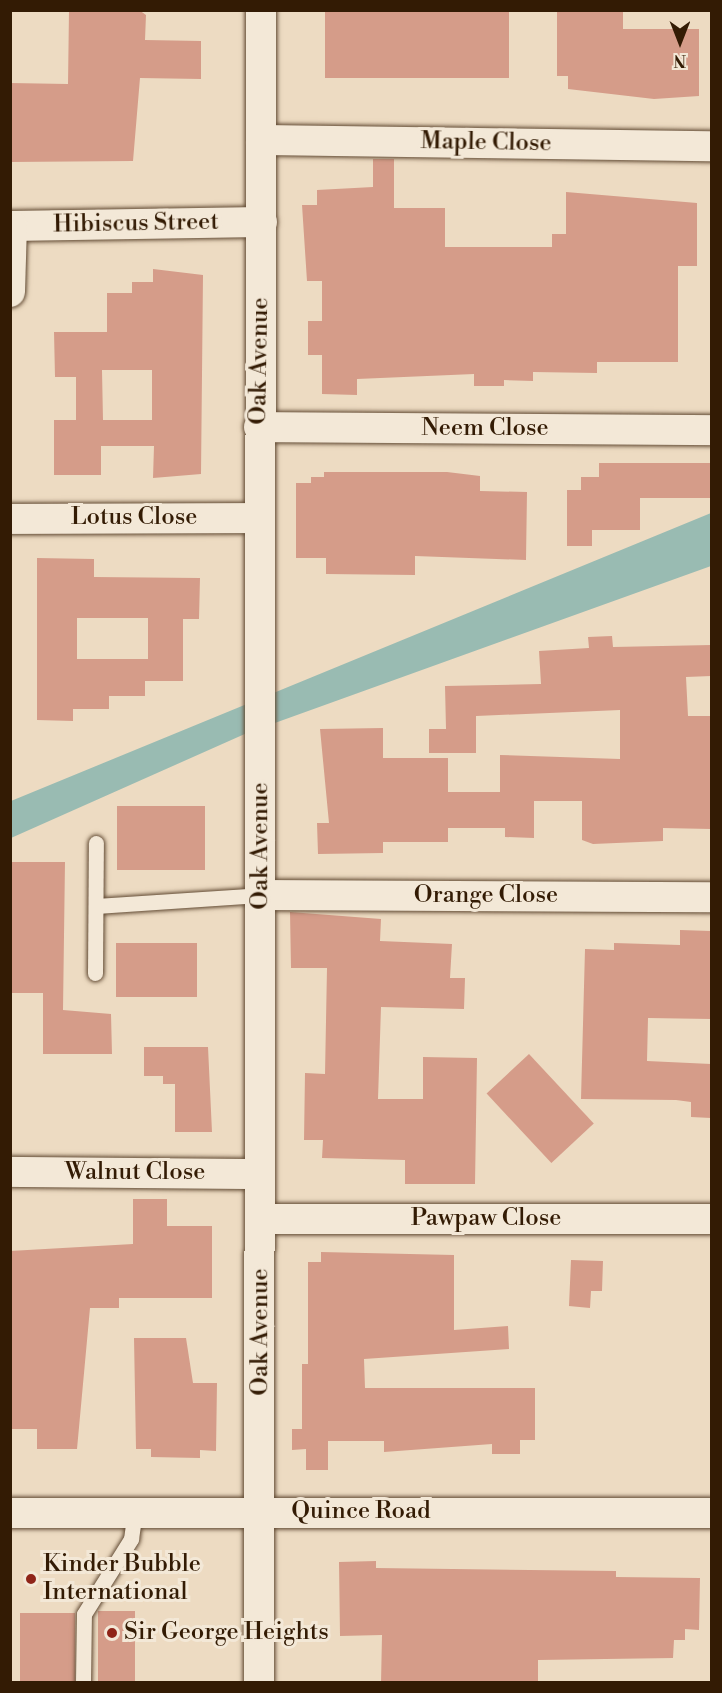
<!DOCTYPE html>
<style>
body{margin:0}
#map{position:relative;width:722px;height:1693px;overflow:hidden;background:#eddbc2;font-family:"Libre Bodoni",serif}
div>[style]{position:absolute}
.water>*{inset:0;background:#99bbb2}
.building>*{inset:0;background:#d59c89;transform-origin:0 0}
.roads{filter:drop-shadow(0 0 2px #624b34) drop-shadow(0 0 2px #624b34)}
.lane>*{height:15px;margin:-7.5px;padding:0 7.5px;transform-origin:7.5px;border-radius:7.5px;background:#f3e8d7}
.street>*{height:30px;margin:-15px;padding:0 15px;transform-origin:15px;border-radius:15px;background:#f3e8d7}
.dots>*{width:16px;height:16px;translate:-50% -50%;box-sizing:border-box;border:3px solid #f3e8d7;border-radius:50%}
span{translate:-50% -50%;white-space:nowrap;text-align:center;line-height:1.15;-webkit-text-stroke:6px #f3e8d7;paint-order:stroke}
.street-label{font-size:24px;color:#331b04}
.poi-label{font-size:24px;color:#331b04}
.left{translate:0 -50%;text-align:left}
.frame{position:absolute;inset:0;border:12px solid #331b04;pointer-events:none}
.north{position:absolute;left:650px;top:12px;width:60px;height:60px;-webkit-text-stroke:4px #f3e8d7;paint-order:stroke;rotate:180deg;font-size:16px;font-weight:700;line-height:24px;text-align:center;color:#331b04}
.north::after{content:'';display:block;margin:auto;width:21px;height:27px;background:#331b04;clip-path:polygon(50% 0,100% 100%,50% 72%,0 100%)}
</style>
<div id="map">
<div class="water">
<div style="clip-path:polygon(711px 513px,711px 566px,247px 733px,11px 838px,11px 801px)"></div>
</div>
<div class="building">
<div style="clip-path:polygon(69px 10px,139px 10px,146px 15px,145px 40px,201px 41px,201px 79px,140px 78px,133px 161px,10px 162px,10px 83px,68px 84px)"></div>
<div style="left:325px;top:10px;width:184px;height:68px"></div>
<div style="clip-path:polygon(557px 10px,623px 10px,623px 29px,699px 29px,699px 96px,654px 99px,568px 89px,568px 76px,557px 76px)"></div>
<div style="clip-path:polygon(373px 159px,394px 159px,394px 208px,445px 208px,445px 247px,552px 247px,552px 234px,566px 234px,566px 192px,697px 203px,697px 266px,678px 266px,678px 362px,597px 362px,597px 373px,533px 372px,533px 381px,504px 380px,504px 386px,474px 386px,474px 374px,357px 379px,357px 395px,322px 394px,322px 355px,308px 355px,308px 321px,322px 321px,322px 281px,307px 281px,302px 205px,317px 205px,317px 190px,373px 187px)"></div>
<div style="clip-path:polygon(evenodd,153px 269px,203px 275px,201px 474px,153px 478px,154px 446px,101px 446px,101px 475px,54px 475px,54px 420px,76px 420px,76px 377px,55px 377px,54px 332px,107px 332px,107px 293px,132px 293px,132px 282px,153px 282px,153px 269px,102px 370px,152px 370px,152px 420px,103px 420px,102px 370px)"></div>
<div style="clip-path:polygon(599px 463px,711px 463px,711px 498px,640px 498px,640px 530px,592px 530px,592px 546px,567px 546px,567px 490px,581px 490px,581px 477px,599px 477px)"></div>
<div style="clip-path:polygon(324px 472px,447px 472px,480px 476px,480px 491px,527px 492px,526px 560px,415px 556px,415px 575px,326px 574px,326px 558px,296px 558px,296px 483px,311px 483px,311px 477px,324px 477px)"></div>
<div style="clip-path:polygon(evenodd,37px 558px,94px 559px,94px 577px,200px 578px,199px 619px,183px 619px,183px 681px,145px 681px,145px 696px,109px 696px,109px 709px,73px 709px,73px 721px,37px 720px,37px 558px,77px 618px,148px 618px,148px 659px,77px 659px,77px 618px)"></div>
<div style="clip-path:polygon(612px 636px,613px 647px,711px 645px,711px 676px,686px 677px,688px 716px,711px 716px,711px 829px,663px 828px,663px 841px,593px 844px,582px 840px,582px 801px,534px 801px,534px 838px,505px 837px,505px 828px,448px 828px,448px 842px,383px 842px,383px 853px,318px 854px,317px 823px,329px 823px,320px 729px,383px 728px,383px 758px,448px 758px,448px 792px,500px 792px,500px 755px,620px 759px,620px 710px,476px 716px,476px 753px,429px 753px,429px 729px,446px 729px,445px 686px,541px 684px,539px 651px,589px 648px,588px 637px)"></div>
<div style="left:117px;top:806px;width:88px;height:64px"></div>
<div style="clip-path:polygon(10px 862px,65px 862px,63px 1010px,111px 1014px,112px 1054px,43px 1054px,43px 993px,10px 993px)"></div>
<div style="clip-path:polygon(290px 912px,381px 919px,380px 941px,452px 944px,450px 978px,465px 978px,464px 1009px,381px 1007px,378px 1099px,423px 1099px,423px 1057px,477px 1058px,475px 1184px,405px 1184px,405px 1160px,322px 1158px,323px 1140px,304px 1140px,305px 1073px,325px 1074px,327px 968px,291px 968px)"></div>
<div style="clip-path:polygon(680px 930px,711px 931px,711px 1019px,648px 1018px,647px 1061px,711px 1064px,711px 1118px,691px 1117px,691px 1102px,676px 1100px,581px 1099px,585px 949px,614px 950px,614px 943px,680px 945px)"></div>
<div style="left:116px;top:943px;width:81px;height:54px"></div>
<div style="clip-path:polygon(144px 1047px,208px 1047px,212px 1132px,175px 1132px,175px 1084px,163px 1084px,163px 1076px,144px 1076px)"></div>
<div style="left:529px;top:1054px;width:95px;height:58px;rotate:47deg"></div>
<div style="clip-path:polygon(133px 1199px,167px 1199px,167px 1226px,212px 1226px,212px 1298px,119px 1298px,119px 1308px,90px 1308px,77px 1449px,37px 1449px,37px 1429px,10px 1429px,10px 1251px,133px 1244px)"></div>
<div style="clip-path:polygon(321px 1252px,454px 1255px,454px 1330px,508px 1326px,509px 1349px,364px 1359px,365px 1388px,535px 1388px,535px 1440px,520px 1440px,520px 1454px,492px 1454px,492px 1444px,384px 1452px,384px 1441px,328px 1441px,328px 1470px,306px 1470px,306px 1449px,292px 1450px,292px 1429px,302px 1429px,302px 1364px,308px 1364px,308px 1262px,321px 1262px)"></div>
<div style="clip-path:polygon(571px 1260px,603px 1261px,602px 1291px,591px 1291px,590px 1308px,569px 1306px)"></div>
<div style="clip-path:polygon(134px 1338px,186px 1338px,193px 1383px,217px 1383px,216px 1451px,200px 1450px,200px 1458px,151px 1457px,151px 1449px,136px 1449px)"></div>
<div style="clip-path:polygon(376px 1561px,376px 1568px,616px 1571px,616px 1577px,700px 1578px,699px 1630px,685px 1629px,685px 1640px,674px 1640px,673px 1658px,538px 1660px,538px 1683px,381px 1683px,382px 1635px,340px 1636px,339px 1562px)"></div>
<div style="left:98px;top:1611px;width:37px;height:72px"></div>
<div style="left:20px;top:1613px;width:55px;height:70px"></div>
</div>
<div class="roads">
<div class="lane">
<div style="left:96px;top:906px;width:164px;rotate:-3.8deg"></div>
<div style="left:95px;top:973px;width:130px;rotate:-89.6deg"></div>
<div style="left:83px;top:1682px;width:68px;rotate:-89.2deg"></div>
<div style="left:84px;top:1614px;width:89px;rotate:-57.9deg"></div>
<div style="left:131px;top:1539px;width:27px;rotate:-82deg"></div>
</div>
<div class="street">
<div style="left:261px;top:140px;width:451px;rotate:0.8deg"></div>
<div style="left:10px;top:226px;width:252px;rotate:-0.9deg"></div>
<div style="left:10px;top:292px;width:66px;rotate:-88.3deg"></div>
<div style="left:259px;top:427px;width:453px;rotate:0.4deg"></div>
<div style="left:10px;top:519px;width:247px;rotate:-0.2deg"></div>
<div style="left:260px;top:895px;width:452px;rotate:0.3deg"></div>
<div style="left:10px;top:1172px;width:250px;rotate:0.5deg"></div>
<div style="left:261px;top:1219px;width:451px"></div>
<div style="left:10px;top:1513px;width:702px"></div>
<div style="left:259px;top:1682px;width:1672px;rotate:-89.93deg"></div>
</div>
</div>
<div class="dots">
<div style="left:31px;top:1579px;background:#8f2418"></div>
<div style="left:112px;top:1633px;background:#8f2418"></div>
</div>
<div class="street-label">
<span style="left:486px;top:143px;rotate:1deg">Maple Close</span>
<span style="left:136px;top:224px;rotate:-1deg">Hibiscus Street</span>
<span style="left:260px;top:361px;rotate:-89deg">Oak Avenue</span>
<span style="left:485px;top:429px">Neem Close</span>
<span style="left:134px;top:518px">Lotus Close</span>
<span style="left:261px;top:846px;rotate:-90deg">Oak Avenue</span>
<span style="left:486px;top:896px">Orange Close</span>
<span style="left:135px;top:1173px">Walnut Close</span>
<span style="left:486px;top:1219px">Pawpaw Close</span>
<span style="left:261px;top:1332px;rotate:-90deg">Oak Avenue</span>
<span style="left:361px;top:1512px">Quince Road</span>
</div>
<div class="poi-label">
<span class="left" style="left:43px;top:1579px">Kinder Bubble<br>International</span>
<span class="left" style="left:124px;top:1633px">Sir George Heights</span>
</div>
<div class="frame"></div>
<div class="north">N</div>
</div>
